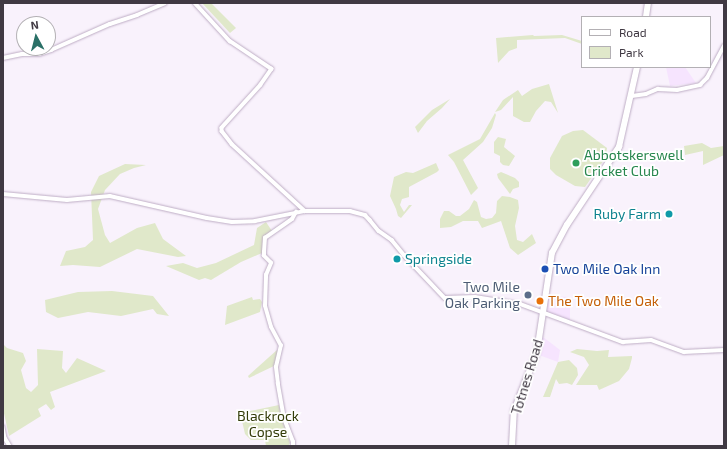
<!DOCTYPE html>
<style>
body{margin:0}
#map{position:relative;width:727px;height:449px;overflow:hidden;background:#f9f2fc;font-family:"Exo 2",sans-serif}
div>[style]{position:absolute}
.built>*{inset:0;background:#f6e4fe}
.green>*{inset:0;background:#e0e8ca}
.roads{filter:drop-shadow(0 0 1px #beadc5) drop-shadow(0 0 1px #beadc5)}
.minor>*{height:3.5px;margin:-1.75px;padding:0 1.75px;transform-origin:1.75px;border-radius:1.75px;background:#fff}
.primary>*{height:5.5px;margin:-2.75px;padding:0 2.75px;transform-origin:2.75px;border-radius:2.75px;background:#fff}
.dots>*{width:11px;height:11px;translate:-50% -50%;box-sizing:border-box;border:2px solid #fff;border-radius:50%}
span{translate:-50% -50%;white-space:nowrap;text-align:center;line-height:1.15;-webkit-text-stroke:3.5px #fff;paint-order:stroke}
.leisure-label{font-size:14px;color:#27864d}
.left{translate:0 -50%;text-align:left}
.culture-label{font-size:14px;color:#0d838f}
.right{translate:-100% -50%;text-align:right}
.transit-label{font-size:14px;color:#164399}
.service-label{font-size:14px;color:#4e5e75}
.food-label{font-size:14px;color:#c56008}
.street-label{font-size:14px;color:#403943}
.park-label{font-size:14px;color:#333c09}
.frame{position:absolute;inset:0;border:4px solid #403943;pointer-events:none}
.legend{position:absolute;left:581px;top:16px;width:130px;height:52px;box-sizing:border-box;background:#fff;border:1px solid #b3b0b4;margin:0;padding:5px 7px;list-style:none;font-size:12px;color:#403943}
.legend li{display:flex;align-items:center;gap:8px;height:20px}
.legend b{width:20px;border:1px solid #b3b0b4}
.north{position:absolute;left:16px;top:16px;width:40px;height:40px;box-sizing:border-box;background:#fff;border:1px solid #b3b0b4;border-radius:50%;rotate:353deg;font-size:11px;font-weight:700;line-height:16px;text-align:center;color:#403943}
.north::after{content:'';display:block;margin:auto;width:14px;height:18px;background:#2a7067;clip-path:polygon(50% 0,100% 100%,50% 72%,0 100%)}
</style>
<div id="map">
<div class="built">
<div style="clip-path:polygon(666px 67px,685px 67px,696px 83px,670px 86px)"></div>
<div style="clip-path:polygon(548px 296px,570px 297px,570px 320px,547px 312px)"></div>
<div style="clip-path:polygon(543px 337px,560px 350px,558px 362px,539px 355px)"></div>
</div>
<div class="green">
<div style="clip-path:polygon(202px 3px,211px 3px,236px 28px,230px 33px)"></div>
<div style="clip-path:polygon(533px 35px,534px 36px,562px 35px,582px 41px,582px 44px,565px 38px,517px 40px,517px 48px,509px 51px,498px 63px,496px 38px)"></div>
<div style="clip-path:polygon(549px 84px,558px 113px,551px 102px,545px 101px,536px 111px,530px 122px,524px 122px,513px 116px,513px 97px,501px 110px,495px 112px,503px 100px,518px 90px,522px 96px,532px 89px)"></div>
<div style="clip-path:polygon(450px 99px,442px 108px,427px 121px,418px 133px,415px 127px,432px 110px)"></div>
<div style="clip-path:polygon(495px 113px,496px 115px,492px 128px,483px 142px,463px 160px,478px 188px,471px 195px,454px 162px,448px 155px,480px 139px)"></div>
<div style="clip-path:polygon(583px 130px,607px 148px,606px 157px,585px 187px,575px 186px,556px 175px,550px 169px,550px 158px,562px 136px,573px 131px)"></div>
<div style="clip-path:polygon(498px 137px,506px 139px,504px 147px,515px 156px,509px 166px,503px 165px,500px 162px,500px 156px,494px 153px,494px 142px)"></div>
<div style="clip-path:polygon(702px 143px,711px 148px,724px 146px,724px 155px,703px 165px,703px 151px,685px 155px,684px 146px)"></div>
<div style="clip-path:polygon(436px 163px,439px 170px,437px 172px,409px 187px,409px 197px,402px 199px,400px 205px,404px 212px,409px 205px,412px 205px,401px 218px,398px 216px,396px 209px,390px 196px,394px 177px,406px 172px,413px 173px)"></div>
<div style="clip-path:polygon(125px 164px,146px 165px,134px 168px,120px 174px,105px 190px,98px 209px,105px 235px,110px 243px,137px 228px,155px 223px,163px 239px,186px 256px,178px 257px,137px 249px,100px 267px,73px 265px,60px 266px,66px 251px,85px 247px,93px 240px,91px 192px,99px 176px)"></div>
<div style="clip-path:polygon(501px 172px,515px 178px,519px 182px,519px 187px,513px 189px,510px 194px,498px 178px,497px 174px)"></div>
<div style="clip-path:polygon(502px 196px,510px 197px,518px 200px,519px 208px,515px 226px,517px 240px,523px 242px,532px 234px,536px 243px,518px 255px,510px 248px,501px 221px,482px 228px,478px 221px,463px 221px,451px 227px,440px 228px,440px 219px,444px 211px,449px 211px,456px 216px,460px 216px,469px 209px,474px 200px,477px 202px,481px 217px,486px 219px,492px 218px,496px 213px,497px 201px)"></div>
<div style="clip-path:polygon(266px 222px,272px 231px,268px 236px,262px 253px,241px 262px,211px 280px,205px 278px,199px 280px,166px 266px,183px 263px,197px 268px,216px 263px,254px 245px,257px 228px)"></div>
<div style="clip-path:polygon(112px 291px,153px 296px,169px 316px,157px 314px,153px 309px,121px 316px,88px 312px,58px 318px,46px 312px,45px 300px,78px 292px)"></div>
<div style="clip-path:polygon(252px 297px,253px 300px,260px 299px,262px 302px,260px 312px,225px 325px,227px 306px)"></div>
<div style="clip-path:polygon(3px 344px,7px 348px,23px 353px,26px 361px,21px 370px,26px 388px,31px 392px,38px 385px,37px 349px,63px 351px,62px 368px,66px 373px,77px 358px,106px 371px,50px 392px,55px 407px,51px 410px,46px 404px,38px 409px,41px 416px,9px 436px,3px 409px)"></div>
<div style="clip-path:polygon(577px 349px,597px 351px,609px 350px,608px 357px,632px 356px,632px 358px,629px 369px,619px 381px,599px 390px,597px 385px,576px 385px,589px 365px,584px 357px,570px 352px)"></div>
<div style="clip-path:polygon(277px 350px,280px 350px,274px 366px,249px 378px,248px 376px)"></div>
<div style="clip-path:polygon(569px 360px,577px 368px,578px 375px,572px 385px,567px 383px,559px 384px,556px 379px,550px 397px,543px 397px,558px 362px)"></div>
<div style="clip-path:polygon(279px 405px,290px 443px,288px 446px,266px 446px,265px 440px,251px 440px,245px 434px,242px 421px,250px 411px)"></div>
</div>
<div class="roads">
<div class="minor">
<div style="left:195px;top:3px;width:52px;rotate:47.4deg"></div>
<div style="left:230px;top:41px;width:50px;rotate:33.7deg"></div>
<div style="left:272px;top:69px;width:19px;rotate:125deg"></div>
<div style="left:261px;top:85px;width:58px;rotate:132.2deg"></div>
<div style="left:222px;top:128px;width:3px;rotate:90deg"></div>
<div style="left:222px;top:131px;width:16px;rotate:52deg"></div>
<div style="left:232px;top:144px;width:99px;rotate:42.5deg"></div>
<div style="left:3px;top:58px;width:19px;rotate:-12deg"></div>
<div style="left:22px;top:54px;width:17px"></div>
<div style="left:39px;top:54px;width:13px;rotate:-18deg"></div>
<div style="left:51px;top:50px;width:64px;rotate:-23.8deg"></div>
<div style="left:110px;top:24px;width:28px;rotate:-18deg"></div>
<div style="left:137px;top:15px;width:30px;rotate:-23deg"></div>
<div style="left:632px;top:96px;width:14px;rotate:-8deg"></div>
<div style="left:646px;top:94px;width:13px;rotate:-23deg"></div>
<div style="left:658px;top:89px;width:19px;rotate:3deg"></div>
<div style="left:677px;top:90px;width:24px;rotate:-12deg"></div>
<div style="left:700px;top:85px;width:10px;rotate:-45deg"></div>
<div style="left:707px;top:78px;width:36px;rotate:-62deg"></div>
<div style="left:3px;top:194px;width:64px;rotate:5.4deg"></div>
<div style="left:67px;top:200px;width:43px;rotate:-5.3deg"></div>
<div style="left:110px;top:196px;width:99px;rotate:12.8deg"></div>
<div style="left:207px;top:218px;width:25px;rotate:9deg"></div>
<div style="left:232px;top:222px;width:23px;rotate:-2deg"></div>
<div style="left:255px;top:221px;width:51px;rotate:-11.3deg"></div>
<div style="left:305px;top:211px;width:45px"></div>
<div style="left:350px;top:211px;width:16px;rotate:15deg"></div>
<div style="left:365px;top:215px;width:7px;rotate:45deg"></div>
<div style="left:370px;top:220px;width:14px;rotate:51deg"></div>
<div style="left:379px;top:231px;width:16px;rotate:35deg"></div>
<div style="left:392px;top:240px;width:19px;rotate:51deg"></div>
<div style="left:404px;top:255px;width:59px;rotate:46.4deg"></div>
<div style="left:445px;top:298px;width:30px;rotate:-2deg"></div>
<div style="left:475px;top:297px;width:46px;rotate:8.8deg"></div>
<div style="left:520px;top:304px;width:110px;rotate:20.3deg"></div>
<div style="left:623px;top:342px;width:28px;rotate:-4deg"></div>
<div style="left:651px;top:340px;width:35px;rotate:20deg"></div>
<div style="left:684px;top:352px;width:40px;rotate:-2.9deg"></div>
<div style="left:3px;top:427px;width:11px;rotate:80deg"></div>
<div style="left:5px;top:438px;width:9px;rotate:58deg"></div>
<div style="left:293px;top:446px;width:4px;rotate:-90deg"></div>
<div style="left:293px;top:442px;width:25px;rotate:-111deg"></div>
<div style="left:284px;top:419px;width:36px;rotate:-100deg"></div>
<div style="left:278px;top:384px;width:17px;rotate:-97deg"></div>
<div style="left:276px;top:367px;width:22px;rotate:-77deg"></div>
<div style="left:281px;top:346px;width:21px;rotate:-118deg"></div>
<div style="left:271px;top:327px;width:22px;rotate:-106deg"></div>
<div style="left:265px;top:306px;width:31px;rotate:-88deg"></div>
<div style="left:266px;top:275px;width:13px;rotate:-67deg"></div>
<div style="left:271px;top:263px;width:10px;rotate:-135deg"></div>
<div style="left:264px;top:256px;width:4px;rotate:-90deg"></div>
<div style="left:264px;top:252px;width:14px;rotate:-86deg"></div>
<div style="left:265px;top:238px;width:33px;rotate:-35deg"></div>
<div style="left:292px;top:219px;width:8px;rotate:-60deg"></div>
</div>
<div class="primary">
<div style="left:646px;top:17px;width:14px;rotate:-82deg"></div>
<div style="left:512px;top:446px;width:35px;rotate:-87deg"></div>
<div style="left:514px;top:411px;width:63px;rotate:-68.7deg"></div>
<div style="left:537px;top:352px;width:100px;rotate:-81.4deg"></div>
<div style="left:552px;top:253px;width:32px;rotate:-62deg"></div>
<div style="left:567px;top:225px;width:94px;rotate:-56.3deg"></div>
<div style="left:619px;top:147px;width:82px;rotate:-77.3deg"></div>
</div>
</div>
<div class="dots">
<div style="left:576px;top:163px;background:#2e9e5b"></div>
<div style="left:669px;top:214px;background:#0f9aa8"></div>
<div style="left:397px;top:259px;background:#0f9aa8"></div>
<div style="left:545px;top:269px;background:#1a4fb4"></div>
<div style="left:528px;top:295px;background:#5c6f8a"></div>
<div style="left:540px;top:301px;background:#e8710a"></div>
</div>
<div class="leisure-label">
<span class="left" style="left:584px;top:163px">Abbotskerswell<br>Cricket Club</span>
</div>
<div class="culture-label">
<span class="right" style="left:661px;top:214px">Ruby Farm</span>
<span class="left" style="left:405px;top:259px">Springside</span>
</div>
<div class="transit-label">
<span class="left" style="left:553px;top:269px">Two Mile Oak Inn</span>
</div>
<div class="service-label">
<span class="right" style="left:520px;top:295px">Two Mile<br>Oak Parking</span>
</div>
<div class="food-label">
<span class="left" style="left:548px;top:301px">The Two Mile Oak</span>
</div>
<div class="street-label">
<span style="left:527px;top:377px;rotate:-73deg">Totnes Road</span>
</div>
<div class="park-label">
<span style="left:268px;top:424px">Blackrock<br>Copse</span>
</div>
<div class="frame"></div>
<ul class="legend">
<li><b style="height:5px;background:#fff"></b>Road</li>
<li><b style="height:11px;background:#e0e8ca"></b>Park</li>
</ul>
<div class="north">N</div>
</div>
